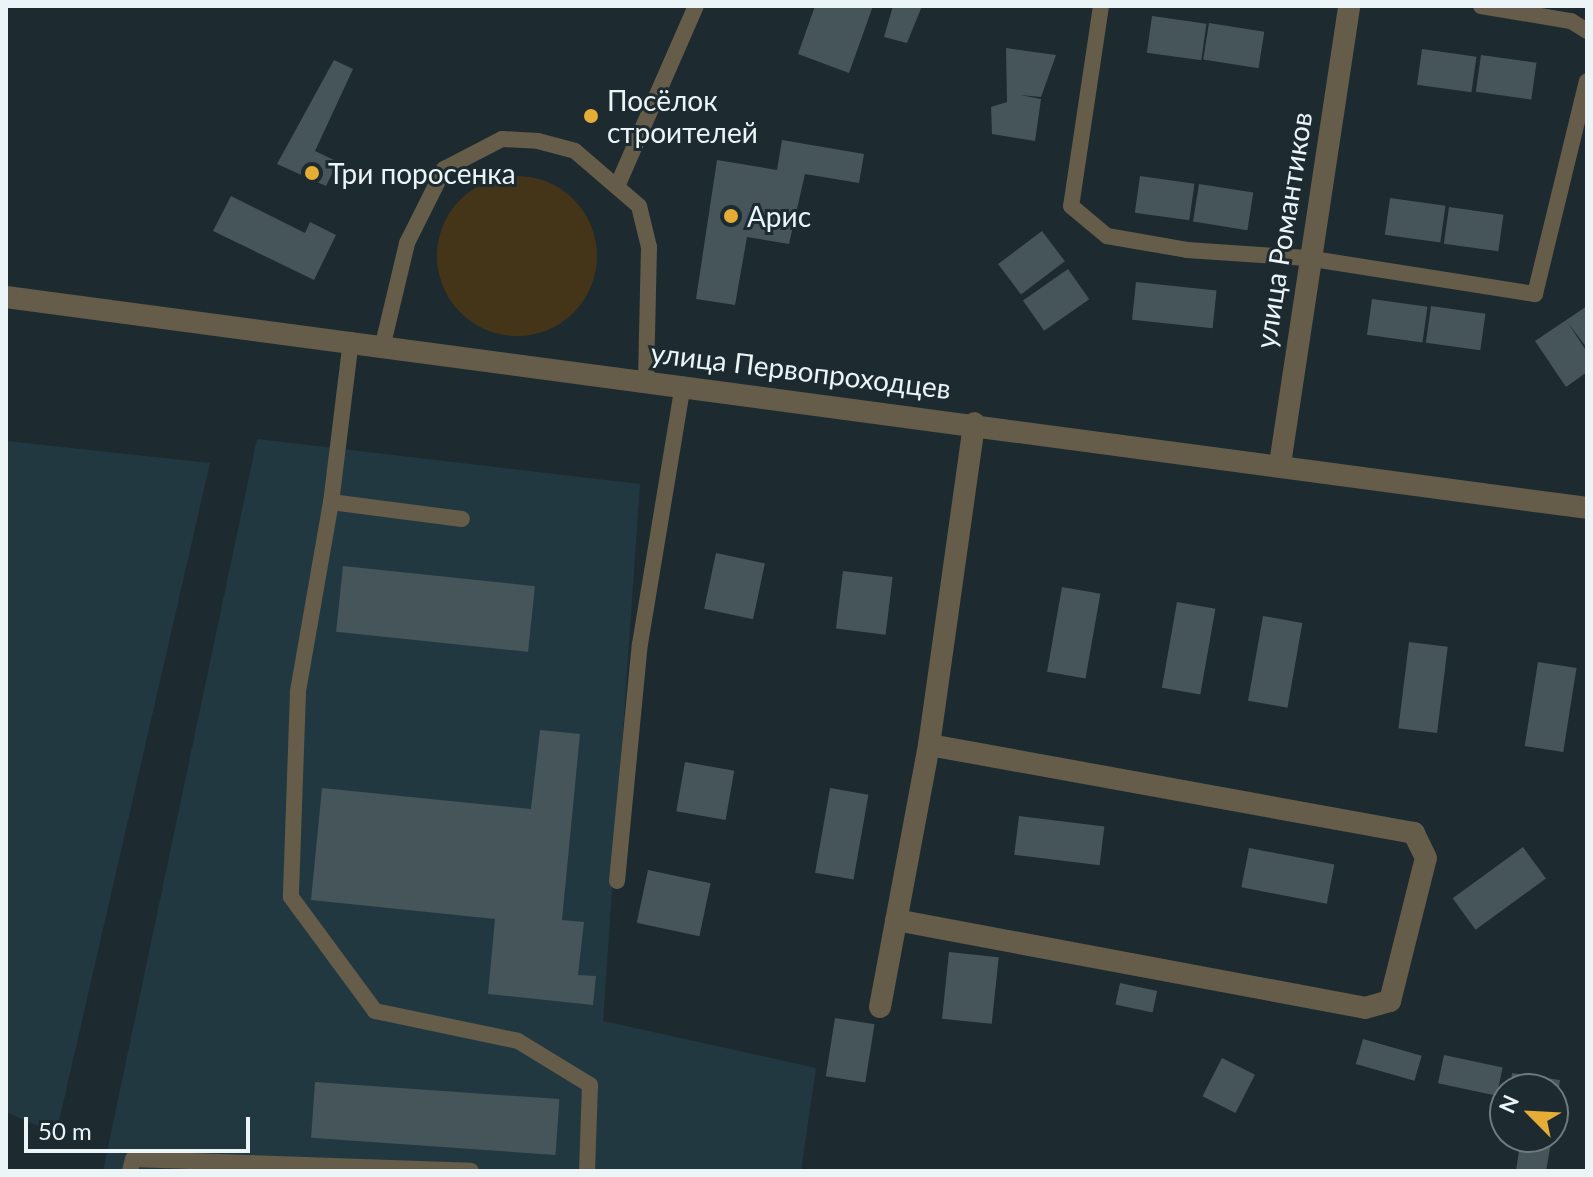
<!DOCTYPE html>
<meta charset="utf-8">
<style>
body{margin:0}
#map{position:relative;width:1593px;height:1177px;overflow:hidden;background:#1d2b30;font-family:Lato,sans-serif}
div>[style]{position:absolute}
.built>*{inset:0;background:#223840}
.green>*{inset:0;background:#443518}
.round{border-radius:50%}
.building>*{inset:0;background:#45555a;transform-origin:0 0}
.service>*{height:16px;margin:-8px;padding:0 8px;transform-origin:8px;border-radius:8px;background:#665c4a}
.minor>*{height:22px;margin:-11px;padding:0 11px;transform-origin:11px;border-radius:11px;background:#665c4a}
.tertiary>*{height:22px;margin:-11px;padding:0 11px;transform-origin:11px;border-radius:11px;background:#665c4a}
.dots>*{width:22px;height:22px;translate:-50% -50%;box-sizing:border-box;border:4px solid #1d2b30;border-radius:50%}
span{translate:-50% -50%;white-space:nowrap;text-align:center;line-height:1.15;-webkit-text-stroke:6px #1d2b30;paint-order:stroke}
.poi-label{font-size:28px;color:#ebf4f7}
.left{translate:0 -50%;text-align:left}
.street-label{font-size:28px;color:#ebf4f7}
.frame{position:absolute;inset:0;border:8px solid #ebf4f7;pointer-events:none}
.north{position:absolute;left:1489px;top:1073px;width:80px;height:80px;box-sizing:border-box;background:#1d2b30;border:2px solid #6f7b80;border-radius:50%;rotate:294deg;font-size:22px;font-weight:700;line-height:32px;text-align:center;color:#ebf4f7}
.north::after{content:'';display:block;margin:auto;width:28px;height:36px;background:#e5ad35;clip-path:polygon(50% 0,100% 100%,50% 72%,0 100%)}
.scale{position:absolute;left:24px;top:1117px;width:226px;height:36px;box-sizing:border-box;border:4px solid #ebf4f7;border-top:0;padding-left:10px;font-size:24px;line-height:28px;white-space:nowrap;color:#ebf4f7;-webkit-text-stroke:6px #1d2b30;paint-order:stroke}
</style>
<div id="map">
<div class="built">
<div style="clip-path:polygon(257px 439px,640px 484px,603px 1021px,816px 1068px,801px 1171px,103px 1171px)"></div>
<div style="clip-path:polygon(6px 441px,210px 463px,56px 1134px,6px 1112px)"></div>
</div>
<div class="green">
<div class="round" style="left:437px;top:176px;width:160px;height:160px"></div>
</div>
<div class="building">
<div style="clip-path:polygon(815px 6px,873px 6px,849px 73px,798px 54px)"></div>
<div style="clip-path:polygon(893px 6px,922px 6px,907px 43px,884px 37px)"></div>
<div style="left:1152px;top:16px;width:55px;height:37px;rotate:8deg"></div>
<div style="left:1209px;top:23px;width:56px;height:37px;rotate:9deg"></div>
<div style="clip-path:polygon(1006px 48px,1056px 55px,1041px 97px,1020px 95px,1041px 99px,1035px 141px,992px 134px,991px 107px,1007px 102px)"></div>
<div style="left:1422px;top:49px;width:55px;height:36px;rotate:8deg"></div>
<div style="left:1481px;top:55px;width:56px;height:37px;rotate:8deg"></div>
<div style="clip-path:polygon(334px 60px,353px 69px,315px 151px,338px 162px,326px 186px,277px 164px)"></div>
<div style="clip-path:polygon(782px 140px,864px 154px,859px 183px,805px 174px,789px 244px,747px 237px,735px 305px,696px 299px,717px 160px,777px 170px)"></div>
<div style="left:1140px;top:176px;width:55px;height:37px;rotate:8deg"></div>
<div style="left:1199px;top:184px;width:55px;height:38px;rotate:9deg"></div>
<div style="clip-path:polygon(231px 196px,305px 233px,310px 222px,336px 235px,314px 280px,213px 231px)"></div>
<div style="left:1390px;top:198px;width:56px;height:37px;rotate:8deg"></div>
<div style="left:1449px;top:207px;width:55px;height:37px;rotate:8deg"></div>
<div style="left:1042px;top:231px;width:38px;height:55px;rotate:53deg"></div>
<div style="left:1068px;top:269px;width:37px;height:55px;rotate:55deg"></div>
<div style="left:1136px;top:282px;width:81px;height:38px;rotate:6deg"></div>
<div style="left:1372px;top:299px;width:56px;height:36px;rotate:8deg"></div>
<div style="left:1431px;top:306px;width:55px;height:37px;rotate:8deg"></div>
<div style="clip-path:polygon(1587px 306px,1587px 348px,1568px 323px,1587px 352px,1587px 372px,1566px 387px,1535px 341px)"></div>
<div style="left:716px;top:553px;width:50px;height:57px;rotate:12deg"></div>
<div style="left:343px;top:566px;width:193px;height:66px;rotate:6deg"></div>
<div style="left:843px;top:571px;width:50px;height:58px;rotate:7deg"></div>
<div style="left:1062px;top:587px;width:39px;height:86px;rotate:10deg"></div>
<div style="left:1177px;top:602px;width:39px;height:87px;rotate:10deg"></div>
<div style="left:1263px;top:616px;width:40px;height:86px;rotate:10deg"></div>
<div style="left:1409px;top:642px;width:39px;height:87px;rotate:7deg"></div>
<div style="left:1538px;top:662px;width:39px;height:85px;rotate:9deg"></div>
<div style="clip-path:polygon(540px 730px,580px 734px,562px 920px,584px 922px,578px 975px,596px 976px,593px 1005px,488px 994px,495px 919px,311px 900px,322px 788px,531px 809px)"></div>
<div style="left:685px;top:762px;width:50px;height:50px;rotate:10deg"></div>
<div style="left:830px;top:788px;width:39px;height:86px;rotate:10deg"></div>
<div style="left:1019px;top:816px;width:86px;height:39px;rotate:7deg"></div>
<div style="left:1523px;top:847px;width:39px;height:87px;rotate:54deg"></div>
<div style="left:1249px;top:848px;width:87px;height:40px;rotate:11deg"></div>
<div style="left:648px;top:870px;width:64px;height:54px;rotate:12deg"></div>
<div style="left:949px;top:952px;width:50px;height:67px;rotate:6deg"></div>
<div style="left:1120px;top:983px;width:38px;height:22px;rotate:12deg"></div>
<div style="left:835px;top:1018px;width:40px;height:59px;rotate:9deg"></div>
<div style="left:1363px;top:1039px;width:61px;height:26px;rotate:16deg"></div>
<div style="left:1444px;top:1055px;width:60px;height:29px;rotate:12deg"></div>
<div style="left:1222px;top:1058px;width:37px;height:43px;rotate:27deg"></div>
<div style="clip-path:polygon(1512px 1073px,1560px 1080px,1555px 1117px,1553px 1089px,1510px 1089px)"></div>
<div style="left:315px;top:1082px;width:245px;height:56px;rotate:4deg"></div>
<div style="clip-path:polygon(1521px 1137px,1552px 1137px,1546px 1171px,1516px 1171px)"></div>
</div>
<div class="service">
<div style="left:1101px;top:6px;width:202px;rotate:98.5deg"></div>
<div style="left:1071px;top:206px;width:47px;rotate:39.8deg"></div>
<div style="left:1107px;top:236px;width:81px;rotate:9.9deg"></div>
<div style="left:1187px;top:250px;width:120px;rotate:3.8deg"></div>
<div style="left:1307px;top:258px;width:231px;rotate:9deg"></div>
<div style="left:1535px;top:294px;width:219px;rotate:-76.3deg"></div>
<div style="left:1481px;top:6px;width:91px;rotate:9.5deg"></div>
<div style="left:1571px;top:21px;width:19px;rotate:32deg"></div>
<div style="left:619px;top:182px;width:192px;rotate:-66.4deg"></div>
<div style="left:351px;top:340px;width:163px;rotate:97deg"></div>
<div style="left:331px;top:502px;width:132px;rotate:7.4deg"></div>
<div style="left:383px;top:344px;width:104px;rotate:-76.6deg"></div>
<div style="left:407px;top:243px;width:83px;rotate:-63.4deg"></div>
<div style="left:444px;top:169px;width:65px;rotate:-27.3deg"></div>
<div style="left:502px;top:139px;width:36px;rotate:3deg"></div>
<div style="left:538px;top:141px;width:38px;rotate:15deg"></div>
<div style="left:575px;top:151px;width:84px;rotate:40.7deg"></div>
<div style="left:639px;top:206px;width:42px;rotate:76.3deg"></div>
<div style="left:649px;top:247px;width:133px;rotate:91.3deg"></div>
<div style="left:331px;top:502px;width:193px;rotate:99.9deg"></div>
<div style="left:298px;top:692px;width:205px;rotate:92deg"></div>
<div style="left:291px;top:897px;width:142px;rotate:53.6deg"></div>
<div style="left:375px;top:1011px;width:146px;rotate:11.8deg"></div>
<div style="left:518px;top:1041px;width:84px;rotate:31.4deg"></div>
<div style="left:590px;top:1085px;width:86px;rotate:92deg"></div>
<div style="left:617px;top:881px;width:238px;rotate:-84.5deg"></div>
<div style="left:640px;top:644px;width:263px;rotate:-80.6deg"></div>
<div style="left:130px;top:1171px;width:12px;rotate:-76deg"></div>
<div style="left:133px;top:1159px;width:338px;rotate:2deg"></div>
</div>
<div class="minor">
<div style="left:1280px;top:464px;width:463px;rotate:-81.4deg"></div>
<div style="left:896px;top:920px;width:477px;rotate:10.6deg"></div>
<div style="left:1365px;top:1008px;width:26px;rotate:-16deg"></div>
<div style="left:1390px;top:1001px;width:147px;rotate:-75.9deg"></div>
<div style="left:1426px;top:858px;width:28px;rotate:-116deg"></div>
<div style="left:1414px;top:833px;width:493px;rotate:-169.7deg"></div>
<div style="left:880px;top:1007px;width:267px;rotate:-79.4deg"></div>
<div style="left:929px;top:745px;width:325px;rotate:-82deg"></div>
</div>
<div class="tertiary">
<div style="left:6px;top:297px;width:1595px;rotate:7.6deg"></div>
</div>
<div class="dots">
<div style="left:591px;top:116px;background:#e5ad35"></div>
<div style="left:312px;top:173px;background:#e5ad35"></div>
<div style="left:731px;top:216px;background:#e5ad35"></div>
</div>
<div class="poi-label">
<span class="left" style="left:607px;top:116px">Посёлок<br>строителей</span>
<span class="left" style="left:328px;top:173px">Три поросенка</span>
<span class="left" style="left:747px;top:216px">Арис</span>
</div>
<div class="street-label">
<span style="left:1283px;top:230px;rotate:-81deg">улица Романтиков</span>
<span style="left:801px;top:370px;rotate:7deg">улица Первопроходцев</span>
</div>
<div class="frame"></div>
<div class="north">N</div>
<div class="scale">50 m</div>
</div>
